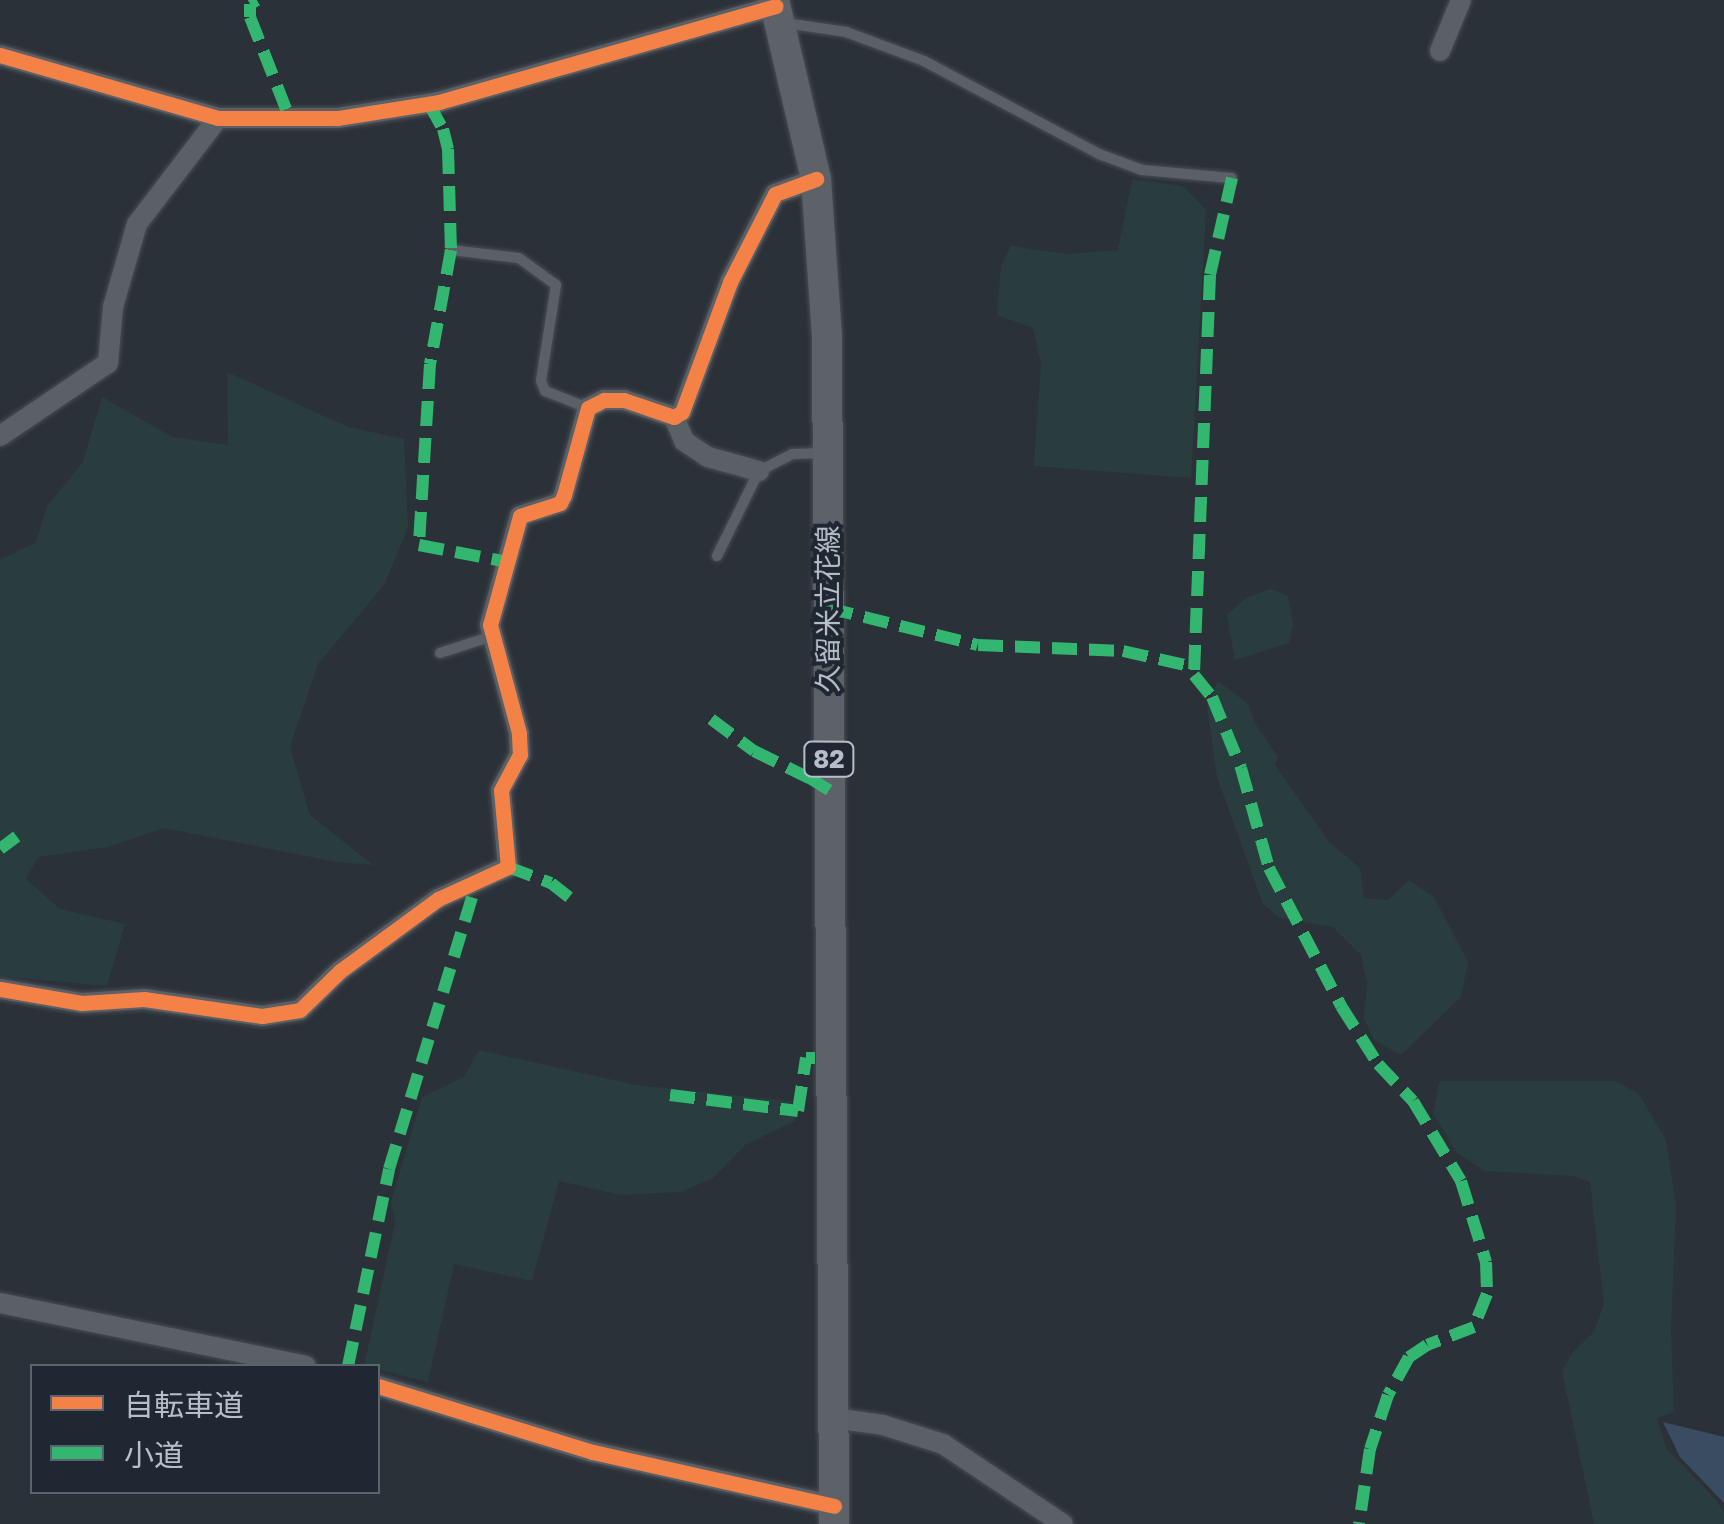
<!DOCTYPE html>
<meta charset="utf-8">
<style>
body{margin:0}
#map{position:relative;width:1724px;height:1524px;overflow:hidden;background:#2b3138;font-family:"Golos Text","Noto Sans JP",sans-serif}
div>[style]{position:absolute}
.green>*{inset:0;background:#293d3e}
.water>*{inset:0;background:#3a4c61}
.roads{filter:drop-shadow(0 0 2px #494d53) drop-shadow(0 0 2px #494d53)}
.lane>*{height:10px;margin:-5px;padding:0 5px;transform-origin:5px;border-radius:5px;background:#5b6066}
.street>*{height:20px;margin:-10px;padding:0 10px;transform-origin:10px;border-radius:10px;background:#5b6066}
.primary>*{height:30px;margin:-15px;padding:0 15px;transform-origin:15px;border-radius:15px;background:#5d6268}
.quiet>*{height:12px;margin-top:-6px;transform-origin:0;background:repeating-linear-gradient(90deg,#33b770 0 25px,transparent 0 37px)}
.cycleway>*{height:15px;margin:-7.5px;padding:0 7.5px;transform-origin:7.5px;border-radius:7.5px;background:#f48246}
span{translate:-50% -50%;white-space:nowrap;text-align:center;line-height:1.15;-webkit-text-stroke:8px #1f2832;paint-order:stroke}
.shield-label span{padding:2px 8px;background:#1f2832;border:2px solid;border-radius:8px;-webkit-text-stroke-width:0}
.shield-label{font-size:25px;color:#b6bec8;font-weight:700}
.street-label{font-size:28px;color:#b6bec8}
.legend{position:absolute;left:30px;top:1364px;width:350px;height:130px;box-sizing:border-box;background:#1f2832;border:2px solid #5b646e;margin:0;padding:12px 18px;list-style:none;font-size:30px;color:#b6bec8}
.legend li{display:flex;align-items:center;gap:20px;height:50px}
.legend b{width:50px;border:2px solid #5b646e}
</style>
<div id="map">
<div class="green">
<div style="clip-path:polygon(1132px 179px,1183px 186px,1206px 210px,1191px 478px,1034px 466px,1041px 364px,1033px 328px,997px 315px,1001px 266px,1011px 246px,1067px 254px,1118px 250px)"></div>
<div style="clip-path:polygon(227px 372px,348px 427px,404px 439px,408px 528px,384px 585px,318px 664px,290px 747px,310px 815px,373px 865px,337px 862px,164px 828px,108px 847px,38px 857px,26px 879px,60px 909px,125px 924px,107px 986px,0 976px,0 560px,36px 542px,47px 506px,83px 462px,102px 397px,172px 437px,228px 445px)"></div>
<div style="clip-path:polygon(1270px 589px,1288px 596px,1293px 625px,1289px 643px,1235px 660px,1227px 615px,1246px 598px)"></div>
<div style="clip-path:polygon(1218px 681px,1248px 704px,1256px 725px,1278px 757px,1275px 765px,1330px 843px,1360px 868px,1364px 898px,1388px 900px,1409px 880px,1434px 897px,1468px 962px,1461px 997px,1401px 1055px,1374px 1040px,1364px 1019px,1367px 983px,1361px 955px,1333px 927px,1280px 918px,1263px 904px,1217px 777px,1207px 706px)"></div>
<div style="clip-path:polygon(479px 1050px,636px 1085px,792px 1101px,795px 1121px,745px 1145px,713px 1178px,681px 1192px,621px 1195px,559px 1181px,532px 1281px,454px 1264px,428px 1382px,364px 1366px,395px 1223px,391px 1202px,422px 1097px,464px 1077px)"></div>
<div style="clip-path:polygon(1440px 1081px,1615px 1081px,1639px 1094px,1666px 1140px,1676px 1206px,1671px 1331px,1674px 1412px,1657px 1418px,1666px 1448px,1715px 1499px,1724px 1512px,1724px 1524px,1594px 1524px,1562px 1371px,1573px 1352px,1594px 1332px,1604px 1304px,1590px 1182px,1573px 1176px,1485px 1171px,1456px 1152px,1433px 1113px)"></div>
</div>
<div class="water">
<div style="clip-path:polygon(1663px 1422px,1724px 1437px,1724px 1503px,1680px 1457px)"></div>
</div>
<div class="roads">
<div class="lane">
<div style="left:785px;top:23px;width:62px;rotate:8.4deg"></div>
<div style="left:846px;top:32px;width:83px;rotate:20.4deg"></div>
<div style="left:924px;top:61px;width:198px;rotate:28deg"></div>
<div style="left:1099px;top:154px;width:46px;rotate:20.4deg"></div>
<div style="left:1142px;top:170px;width:90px;rotate:5.1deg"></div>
<div style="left:451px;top:250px;width:68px;rotate:6.7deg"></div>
<div style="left:519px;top:258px;width:46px;rotate:36.1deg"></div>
<div style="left:556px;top:285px;width:97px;rotate:98.9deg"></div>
<div style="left:541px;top:381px;width:11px;rotate:68deg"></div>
<div style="left:545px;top:391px;width:46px;rotate:21.6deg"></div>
<div style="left:717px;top:556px;width:95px;rotate:-63.7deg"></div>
<div style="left:759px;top:471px;width:37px;rotate:-27deg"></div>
<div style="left:792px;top:454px;width:31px;rotate:-2deg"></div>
<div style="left:440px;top:653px;width:56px;rotate:-17.8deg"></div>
</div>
<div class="street">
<div style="left:1440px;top:51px;width:55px;rotate:-67.6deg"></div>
<div style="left:0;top:55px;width:227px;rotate:16.1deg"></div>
<div style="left:218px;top:118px;width:120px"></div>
<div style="left:338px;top:118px;width:102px;rotate:-9deg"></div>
<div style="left:439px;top:102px;width:350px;rotate:-15.9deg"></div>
<div style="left:674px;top:417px;width:26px;rotate:67deg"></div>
<div style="left:684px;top:441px;width:29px;rotate:34deg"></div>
<div style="left:708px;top:457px;width:53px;rotate:15.4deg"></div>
<div style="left:0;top:436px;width:130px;rotate:-34.1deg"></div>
<div style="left:108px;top:363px;width:56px;rotate:-84.9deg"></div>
<div style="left:113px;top:307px;width:86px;rotate:-73.9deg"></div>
<div style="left:137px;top:224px;width:133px;rotate:-52.6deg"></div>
<div style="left:0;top:989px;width:83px;rotate:9.7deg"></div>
<div style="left:82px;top:1003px;width:62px;rotate:-3.7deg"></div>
<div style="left:144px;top:999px;width:119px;rotate:8.2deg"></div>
<div style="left:262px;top:1016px;width:38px;rotate:-9deg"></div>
<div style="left:300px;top:1010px;width:56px;rotate:-44.3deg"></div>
<div style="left:340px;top:971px;width:122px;rotate:-36.3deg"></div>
<div style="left:438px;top:899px;width:77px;rotate:-24.6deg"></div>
<div style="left:508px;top:867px;width:77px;rotate:-95.2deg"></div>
<div style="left:501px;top:790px;width:40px;rotate:-62deg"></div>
<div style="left:520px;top:755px;width:22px;rotate:-93deg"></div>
<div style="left:519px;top:733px;width:112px;rotate:-105deg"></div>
<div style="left:490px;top:625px;width:113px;rotate:-74.6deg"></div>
<div style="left:520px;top:516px;width:42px;rotate:-18deg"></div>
<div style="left:560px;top:503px;width:9px;rotate:-63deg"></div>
<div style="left:564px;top:495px;width:90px;rotate:-74.6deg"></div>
<div style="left:588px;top:408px;width:18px;rotate:-27deg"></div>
<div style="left:604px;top:400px;width:20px"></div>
<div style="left:624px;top:400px;width:53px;rotate:18.8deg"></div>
<div style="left:674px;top:417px;width:9px;rotate:-32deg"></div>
<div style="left:682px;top:412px;width:139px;rotate:-69.7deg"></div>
<div style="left:730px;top:282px;width:99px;rotate:-62.9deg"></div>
<div style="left:775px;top:194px;width:44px;rotate:-20.1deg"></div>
<div style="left:0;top:1303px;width:312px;rotate:11.6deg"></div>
<div style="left:378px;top:1386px;width:225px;rotate:17.1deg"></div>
<div style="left:593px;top:1452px;width:247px;rotate:12.6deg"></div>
<div style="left:834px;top:1418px;width:49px;rotate:8.1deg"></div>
<div style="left:883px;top:1425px;width:63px;rotate:17.6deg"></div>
<div style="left:943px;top:1444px;width:144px;rotate:33.7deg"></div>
</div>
<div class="primary">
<div style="left:774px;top:0;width:184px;rotate:76.8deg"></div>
<div style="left:816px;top:179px;width:157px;rotate:86deg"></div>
<div style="left:827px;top:336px;width:1188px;rotate:89.66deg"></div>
</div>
</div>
<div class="quiet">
<div style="left:257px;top:0;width:8px;rotate:150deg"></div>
<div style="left:250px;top:4px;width:13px;rotate:90deg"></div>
<div style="left:250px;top:17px;width:110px;rotate:68.6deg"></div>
<div style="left:429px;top:104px;width:29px;rotate:61deg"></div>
<div style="left:443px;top:129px;width:21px;rotate:76deg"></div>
<div style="left:448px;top:149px;width:101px;rotate:88.3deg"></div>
<div style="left:451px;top:250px;width:116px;rotate:100.4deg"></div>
<div style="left:430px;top:364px;width:181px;rotate:93.5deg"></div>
<div style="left:419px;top:545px;width:91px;rotate:10.8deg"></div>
<div style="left:1232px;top:178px;width:99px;rotate:102.8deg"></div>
<div style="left:1210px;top:275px;width:400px;rotate:92.3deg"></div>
<div style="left:1194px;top:675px;width:28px;rotate:51deg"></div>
<div style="left:1212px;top:697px;width:77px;rotate:67.8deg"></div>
<div style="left:1241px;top:768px;width:104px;rotate:74.4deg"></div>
<div style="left:1269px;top:868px;width:156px;rotate:62.4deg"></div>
<div style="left:1341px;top:1006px;width:69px;rotate:57.5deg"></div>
<div style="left:1378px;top:1064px;width:51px;rotate:46.6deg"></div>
<div style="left:1413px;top:1101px;width:93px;rotate:59deg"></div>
<div style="left:1461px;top:1181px;width:85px;rotate:72.8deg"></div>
<div style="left:1486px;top:1262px;width:32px;rotate:88deg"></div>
<div style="left:1487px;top:1294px;width:35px;rotate:112deg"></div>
<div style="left:1474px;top:1327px;width:50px;rotate:159deg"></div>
<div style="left:1427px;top:1345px;width:22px;rotate:146deg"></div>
<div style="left:1409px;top:1357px;width:43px;rotate:118.9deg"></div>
<div style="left:1388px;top:1395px;width:57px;rotate:108.4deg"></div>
<div style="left:1370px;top:1449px;width:76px;rotate:98.3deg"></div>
<div style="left:828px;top:608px;width:154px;rotate:13.9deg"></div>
<div style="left:978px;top:645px;width:145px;rotate:2.4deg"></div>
<div style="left:1123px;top:651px;width:73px;rotate:12.7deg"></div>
<div style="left:711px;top:719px;width:54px;rotate:36.7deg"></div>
<div style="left:754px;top:751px;width:66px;rotate:26.2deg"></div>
<div style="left:808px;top:777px;width:25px;rotate:32deg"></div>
<div style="left:0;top:849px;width:21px;rotate:-37deg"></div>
<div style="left:508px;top:867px;width:46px;rotate:20.4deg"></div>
<div style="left:551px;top:883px;width:23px;rotate:38deg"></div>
<div style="left:670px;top:1095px;width:129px;rotate:7.1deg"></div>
<div style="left:798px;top:1111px;width:54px;rotate:-81.4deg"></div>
<div style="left:806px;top:1058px;width:9px"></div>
<div style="left:348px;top:1366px;width:201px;rotate:-78.2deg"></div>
<div style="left:389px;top:1169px;width:300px;rotate:-73deg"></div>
</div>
<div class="cycleway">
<div style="left:0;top:55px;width:227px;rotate:16.1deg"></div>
<div style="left:218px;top:118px;width:120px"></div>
<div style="left:338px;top:118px;width:102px;rotate:-9deg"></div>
<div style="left:439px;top:102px;width:350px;rotate:-15.9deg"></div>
<div style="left:0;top:989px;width:83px;rotate:9.7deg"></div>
<div style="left:82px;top:1003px;width:62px;rotate:-3.7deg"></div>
<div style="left:144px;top:999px;width:119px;rotate:8.2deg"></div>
<div style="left:262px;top:1016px;width:38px;rotate:-9deg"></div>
<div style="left:300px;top:1010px;width:56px;rotate:-44.3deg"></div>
<div style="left:340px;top:971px;width:122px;rotate:-36.3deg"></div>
<div style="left:438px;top:899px;width:77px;rotate:-24.6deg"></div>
<div style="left:508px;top:867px;width:77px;rotate:-95.2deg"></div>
<div style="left:501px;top:790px;width:40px;rotate:-62deg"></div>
<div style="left:520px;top:755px;width:22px;rotate:-93deg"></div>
<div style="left:519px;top:733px;width:112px;rotate:-105deg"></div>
<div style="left:490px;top:625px;width:113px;rotate:-74.6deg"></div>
<div style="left:520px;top:516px;width:42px;rotate:-18deg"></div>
<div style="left:560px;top:503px;width:9px;rotate:-63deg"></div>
<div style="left:564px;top:495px;width:90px;rotate:-74.6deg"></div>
<div style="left:588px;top:408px;width:18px;rotate:-27deg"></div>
<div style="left:604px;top:400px;width:20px"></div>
<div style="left:624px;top:400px;width:53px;rotate:18.8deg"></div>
<div style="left:674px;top:417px;width:9px;rotate:-32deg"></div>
<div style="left:682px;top:412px;width:139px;rotate:-69.7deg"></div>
<div style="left:730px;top:282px;width:99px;rotate:-62.9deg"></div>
<div style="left:775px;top:194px;width:44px;rotate:-20.1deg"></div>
<div style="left:378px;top:1386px;width:225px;rotate:17.1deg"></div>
<div style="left:593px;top:1452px;width:247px;rotate:12.6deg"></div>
</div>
<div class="shield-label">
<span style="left:829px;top:759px">82</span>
</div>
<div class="street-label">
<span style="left:828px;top:609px;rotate:-90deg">久留米立花線</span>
</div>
<ul class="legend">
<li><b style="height:12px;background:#f48246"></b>自転車道</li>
<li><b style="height:12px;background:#33b770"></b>小道</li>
</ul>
</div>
